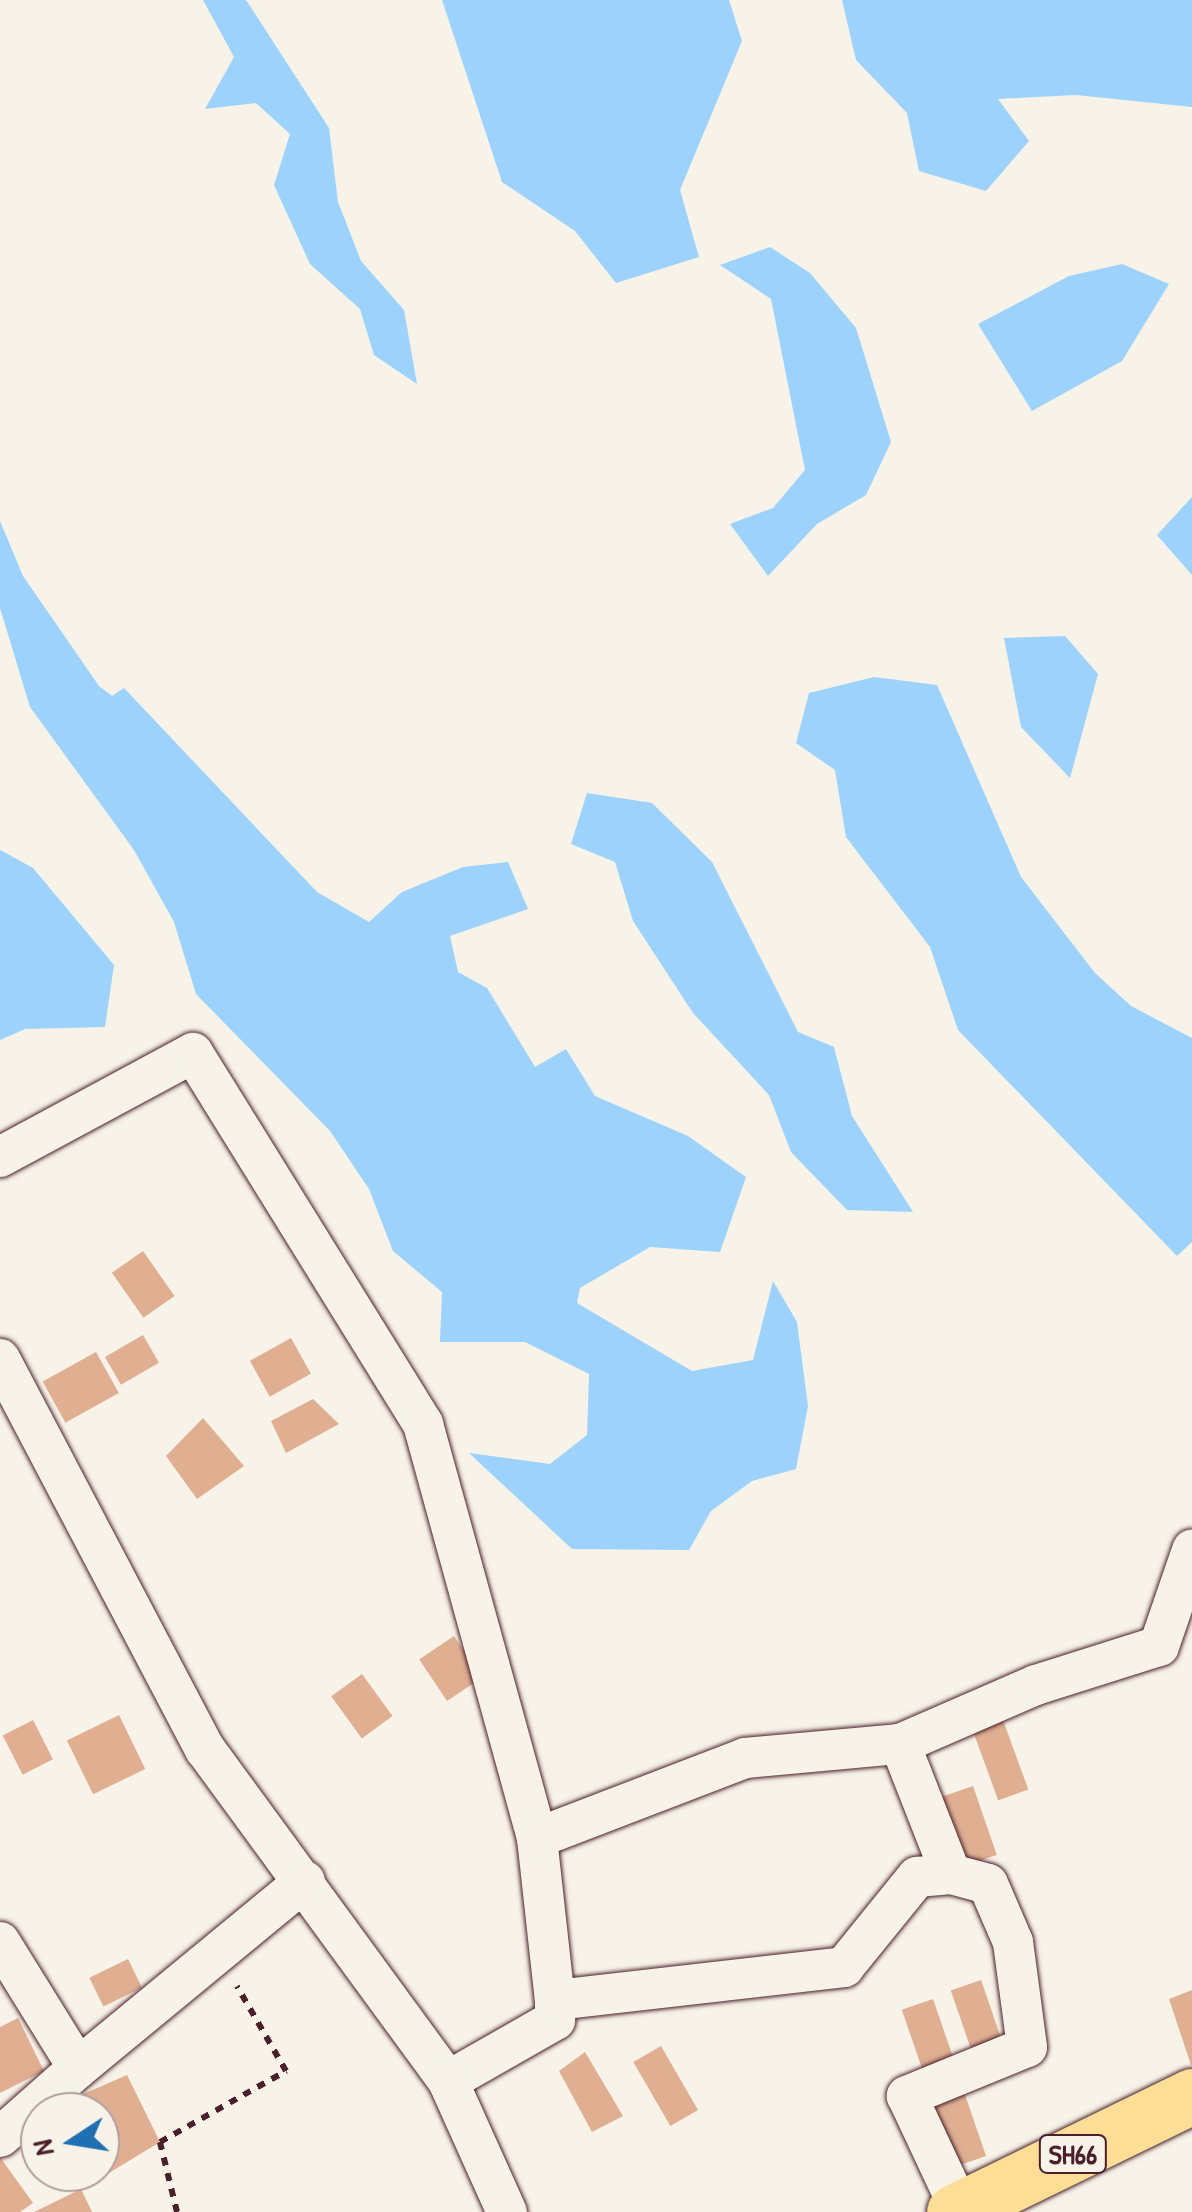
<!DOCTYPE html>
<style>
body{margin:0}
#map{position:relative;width:1192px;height:2212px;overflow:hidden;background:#f7f3e8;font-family:"Patrick Hand",sans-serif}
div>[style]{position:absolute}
.water>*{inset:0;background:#9cd2fb}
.building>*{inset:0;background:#e0af92;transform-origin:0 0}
.path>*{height:6px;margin-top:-3px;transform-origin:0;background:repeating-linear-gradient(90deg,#4a1f2b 0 8px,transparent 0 16px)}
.roads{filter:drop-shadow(0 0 2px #4a1f2b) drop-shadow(0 0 2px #4a1f2b)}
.minor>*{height:40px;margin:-20px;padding:0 20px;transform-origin:20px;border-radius:20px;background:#f7f3e8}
.primary>*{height:55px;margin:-27.5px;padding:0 27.5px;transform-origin:27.5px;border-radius:27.5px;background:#fcde96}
span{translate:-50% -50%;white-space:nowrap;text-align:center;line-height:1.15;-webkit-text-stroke:8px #f7f3e8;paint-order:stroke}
.shield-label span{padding:2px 8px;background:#f7f3e8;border:2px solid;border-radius:8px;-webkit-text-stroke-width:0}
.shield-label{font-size:28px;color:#4a1f2b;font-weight:700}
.north{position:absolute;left:20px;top:2092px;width:100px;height:100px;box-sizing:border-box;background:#f7f3e8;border:2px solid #b29e9c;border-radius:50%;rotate:258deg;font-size:28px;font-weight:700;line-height:40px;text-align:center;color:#4a1f2b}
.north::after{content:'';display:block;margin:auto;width:35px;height:45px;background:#1f6fb2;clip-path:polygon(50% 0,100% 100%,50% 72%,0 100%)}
</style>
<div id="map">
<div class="water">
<div style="clip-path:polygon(203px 0,246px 0,329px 128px,338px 202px,361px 261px,404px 310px,417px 384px,374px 355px,360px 309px,310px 264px,274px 185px,290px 134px,256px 103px,205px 109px,234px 57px)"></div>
<div style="clip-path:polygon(442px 0,729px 0,742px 41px,680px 190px,699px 257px,616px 283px,575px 231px,502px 182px)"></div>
<div style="clip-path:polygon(842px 0,1192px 0,1192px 107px,1076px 95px,998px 99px,1029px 141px,986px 191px,919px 171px,907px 113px,856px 60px)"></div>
<div style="clip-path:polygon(770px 247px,810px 273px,856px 328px,891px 442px,866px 495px,817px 524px,768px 576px,730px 524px,773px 508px,805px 470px,771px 299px,720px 265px)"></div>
<div style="clip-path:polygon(1122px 264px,1169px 284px,1122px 361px,1032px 411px,978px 324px,1069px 276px)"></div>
<div style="clip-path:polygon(1192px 497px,1192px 575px,1157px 535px)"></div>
<div style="clip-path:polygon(0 521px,23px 576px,99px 686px,112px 696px,124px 688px,317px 892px,369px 922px,402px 892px,463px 867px,508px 862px,528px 909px,450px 936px,458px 972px,487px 988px,535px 1067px,566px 1049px,595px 1096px,688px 1136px,746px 1177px,720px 1252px,650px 1247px,580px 1288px,577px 1303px,692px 1371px,753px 1360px,773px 1281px,797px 1322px,808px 1406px,796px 1469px,752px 1481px,711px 1511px,689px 1550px,572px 1549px,469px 1453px,550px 1464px,587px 1435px,589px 1374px,525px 1342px,440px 1342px,442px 1292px,393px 1251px,369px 1189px,330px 1131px,196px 994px,174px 922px,134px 850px,30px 707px,0 608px)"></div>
<div style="clip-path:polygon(1065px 636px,1098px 674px,1070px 778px,1021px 727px,1004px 638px)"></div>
<div style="clip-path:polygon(874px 677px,937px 685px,1021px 877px,1095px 973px,1131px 1006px,1192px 1038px,1192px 1242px,1177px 1256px,958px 1030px,930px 947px,846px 837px,835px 770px,796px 743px,809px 693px)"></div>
<div style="clip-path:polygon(587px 793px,652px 803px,712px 862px,798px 1032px,834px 1047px,852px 1116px,913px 1212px,847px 1210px,791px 1152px,769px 1095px,693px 1013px,633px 921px,615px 862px,571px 844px)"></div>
<div style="clip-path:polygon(0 850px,33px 868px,114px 965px,105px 1027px,25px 1029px,0 1040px)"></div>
</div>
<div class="building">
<div style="left:143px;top:1251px;width:55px;height:38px;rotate:55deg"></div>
<div style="left:143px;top:1335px;width:32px;height:44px;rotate:60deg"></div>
<div style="left:291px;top:1338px;width:41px;height:47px;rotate:61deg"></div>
<div style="left:96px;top:1352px;width:47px;height:61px;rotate:61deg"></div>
<div style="clip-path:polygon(313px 1399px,339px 1424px,286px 1453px,271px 1421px)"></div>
<div style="clip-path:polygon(203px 1418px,244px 1466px,197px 1499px,166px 1456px)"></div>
<div style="left:454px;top:1636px;width:50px;height:42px;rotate:56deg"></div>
<div style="left:362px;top:1674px;width:52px;height:38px;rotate:54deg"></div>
<div style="left:119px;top:1715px;width:60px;height:58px;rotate:64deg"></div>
<div style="left:33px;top:1720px;width:44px;height:34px;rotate:63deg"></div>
<div style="left:1003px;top:1720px;width:74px;height:32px;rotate:70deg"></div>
<div style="left:973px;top:1786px;width:73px;height:33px;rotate:71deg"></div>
<div style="left:128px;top:1959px;width:32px;height:43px;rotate:64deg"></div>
<div style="left:981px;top:1980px;width:73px;height:32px;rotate:71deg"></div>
<div style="clip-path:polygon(1192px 1990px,1192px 2065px,1191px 2065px,1169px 1999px)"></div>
<div style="left:933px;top:1999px;width:73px;height:33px;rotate:71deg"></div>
<div style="clip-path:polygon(18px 2018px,44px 2071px,0 2093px,0 2027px)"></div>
<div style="left:661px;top:2046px;width:74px;height:32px;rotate:60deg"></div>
<div style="clip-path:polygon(585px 2052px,623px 2116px,592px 2132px,559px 2071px)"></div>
<div style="clip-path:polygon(127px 2075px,160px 2142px,109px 2173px,100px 2112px,80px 2112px,74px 2098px)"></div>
<div style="left:962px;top:2086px;width:74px;height:33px;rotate:71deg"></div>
<div style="clip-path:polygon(0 2157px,33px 2203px,20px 2212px,0 2212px)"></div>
<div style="clip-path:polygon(81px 2189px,92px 2212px,34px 2212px)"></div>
</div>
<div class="path">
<div style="left:177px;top:2212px;width:72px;rotate:-103.7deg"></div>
<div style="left:160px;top:2142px;width:145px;rotate:-29.4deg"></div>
<div style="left:286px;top:2071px;width:98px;rotate:-120deg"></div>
</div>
<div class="roads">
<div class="minor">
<div style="left:0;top:1157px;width:219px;rotate:-28.3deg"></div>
<div style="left:193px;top:1053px;width:437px;rotate:58.2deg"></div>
<div style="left:423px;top:1424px;width:429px;rotate:74.6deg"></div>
<div style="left:537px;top:1838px;width:163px;rotate:83.7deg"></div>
<div style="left:555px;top:2000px;width:20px;rotate:90deg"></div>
<div style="left:555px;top:2020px;width:123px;rotate:150.3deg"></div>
<div style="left:0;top:1359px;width:441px;rotate:62.3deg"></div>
<div style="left:205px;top:1749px;width:411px;rotate:53.8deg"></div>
<div style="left:448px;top:2081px;width:144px;rotate:65.8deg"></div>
<div style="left:537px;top:1838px;width:223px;rotate:-21deg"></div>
<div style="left:745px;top:1758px;width:156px;rotate:-5.2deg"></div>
<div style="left:900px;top:1744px;width:148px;rotate:-23.5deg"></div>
<div style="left:1036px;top:1685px;width:129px;rotate:-17.6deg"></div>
<div style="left:1159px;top:1646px;width:102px;rotate:-71deg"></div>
<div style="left:951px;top:1874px;width:38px;rotate:15deg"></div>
<div style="left:988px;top:1884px;width:63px;rotate:66.7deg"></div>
<div style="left:1013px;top:1942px;width:106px;rotate:82.4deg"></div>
<div style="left:1027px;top:2047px;width:130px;rotate:157.8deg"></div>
<div style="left:907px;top:2096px;width:125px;rotate:64.9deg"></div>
<div style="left:0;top:1942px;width:148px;rotate:58.2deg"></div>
<div style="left:78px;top:2068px;width:104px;rotate:138.5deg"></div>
<div style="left:555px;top:2000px;width:291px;rotate:-6.5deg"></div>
<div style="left:844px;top:1967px;width:116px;rotate:-51deg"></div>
<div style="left:917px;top:1877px;width:34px;rotate:-5deg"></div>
<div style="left:951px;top:1874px;width:140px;rotate:-111.4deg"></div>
<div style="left:78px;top:2068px;width:294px;rotate:-39.5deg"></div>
</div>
<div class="primary">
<div style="left:954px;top:2212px;width:265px;rotate:-26deg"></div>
</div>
</div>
<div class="shield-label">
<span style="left:1073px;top:2154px">SH66</span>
</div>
<div class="north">N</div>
</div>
